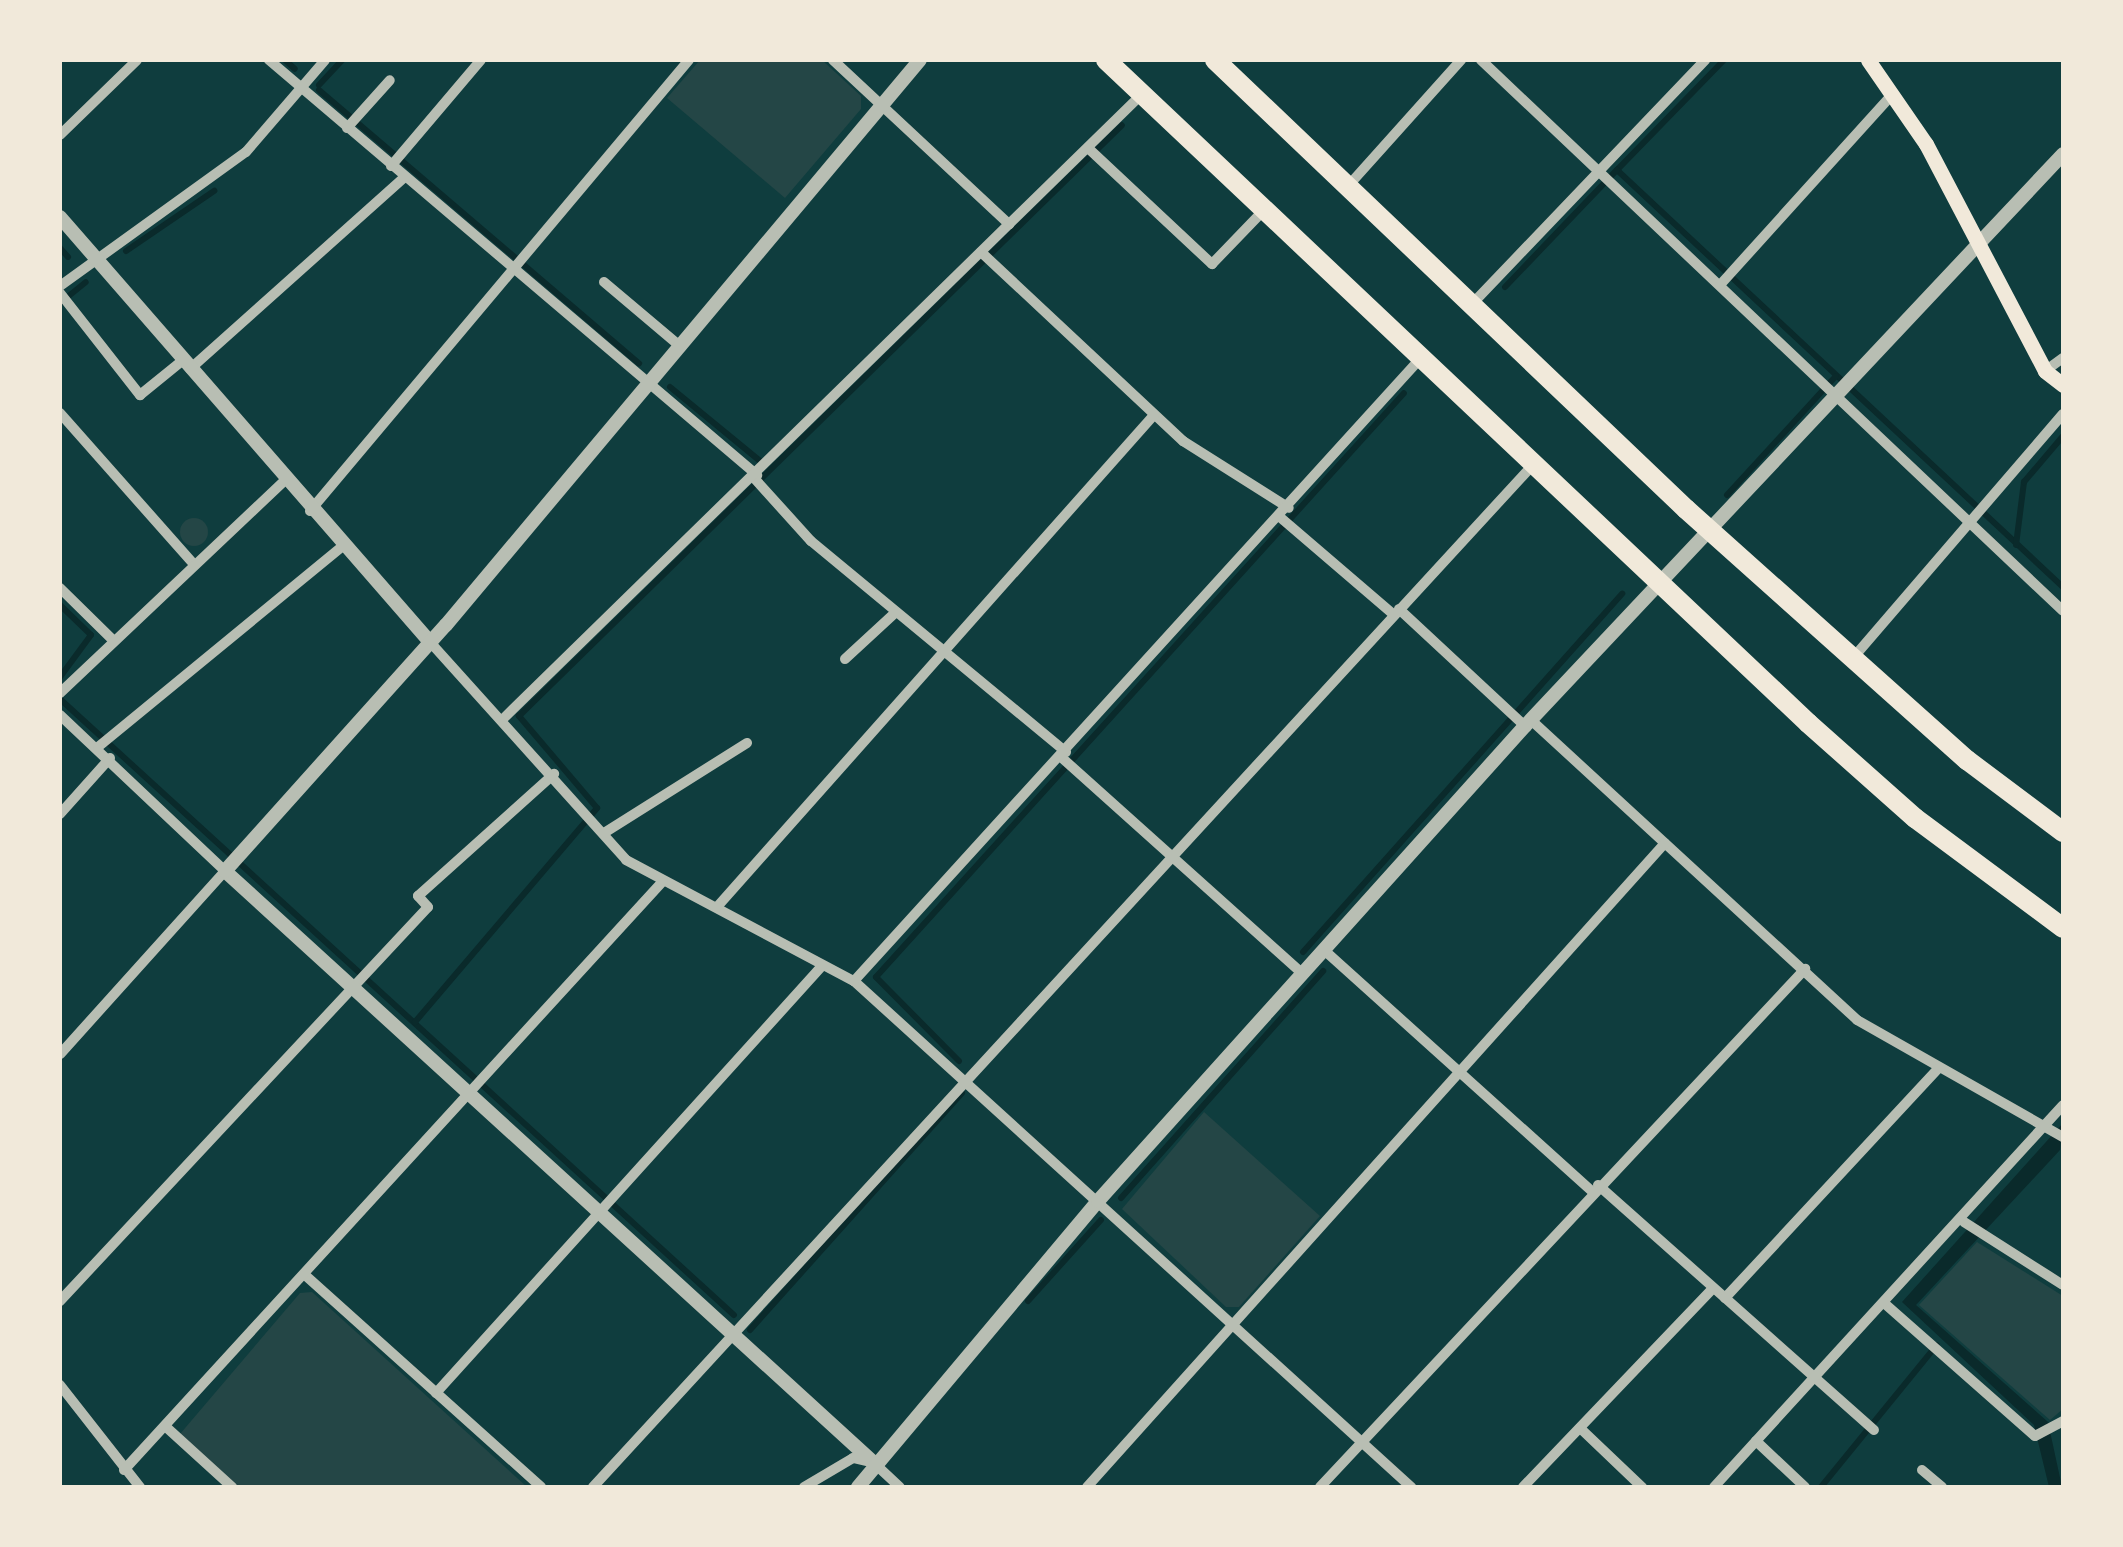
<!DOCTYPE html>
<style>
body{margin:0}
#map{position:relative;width:2123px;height:1547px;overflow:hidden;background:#0f3d3e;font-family:"Nunito Sans",sans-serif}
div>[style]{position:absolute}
.green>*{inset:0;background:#244646}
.round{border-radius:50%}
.water>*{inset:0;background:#0a2a2b}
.stream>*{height:6px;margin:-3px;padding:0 3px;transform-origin:3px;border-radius:3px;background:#0a2a2b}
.minor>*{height:10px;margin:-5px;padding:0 5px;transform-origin:5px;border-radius:5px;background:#b8beb3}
.tertiary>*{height:14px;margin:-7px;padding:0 7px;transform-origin:7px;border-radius:7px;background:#b8beb3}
.secondary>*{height:15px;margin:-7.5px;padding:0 7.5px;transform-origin:7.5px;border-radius:7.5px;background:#f1e9da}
.trunk>*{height:20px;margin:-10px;padding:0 10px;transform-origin:10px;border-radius:10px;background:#f1e9da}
span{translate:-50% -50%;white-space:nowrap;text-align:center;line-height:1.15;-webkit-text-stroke:9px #f1e9da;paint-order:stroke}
.frame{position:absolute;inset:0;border:62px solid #f1e9da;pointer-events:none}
</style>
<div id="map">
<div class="green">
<div style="clip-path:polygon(700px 60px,822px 60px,861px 96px,861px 109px,785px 198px,667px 98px)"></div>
<div class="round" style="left:180px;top:518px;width:28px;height:28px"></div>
<div style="clip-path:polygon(1204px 1112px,1320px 1216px,1239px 1307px,1226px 1307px,1122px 1209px)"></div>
<div style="clip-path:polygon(1977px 1242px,2063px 1296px,2063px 1409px,2050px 1420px,1919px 1305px)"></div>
<div style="clip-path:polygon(312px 1292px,527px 1487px,239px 1487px,180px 1434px,300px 1293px)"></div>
</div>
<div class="water">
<div style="clip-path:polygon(2063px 1123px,2060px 1150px,1916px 1305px,2048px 1422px,2062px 1487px,2049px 1487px,2034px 1425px,1902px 1302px)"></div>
</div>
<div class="stream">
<div style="left:285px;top:60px;width:13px;rotate:42deg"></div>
<div style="left:1724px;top:60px;width:153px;rotate:134.2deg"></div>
<div style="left:1617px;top:170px;width:611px;rotate:43.08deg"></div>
<div style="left:319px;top:85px;width:34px;rotate:-47deg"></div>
<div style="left:319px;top:90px;width:421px;rotate:40.5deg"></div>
<div style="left:60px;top:248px;width:12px;rotate:48deg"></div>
<div style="left:126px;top:251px;width:107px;rotate:-34.3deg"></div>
<div style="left:1505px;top:287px;width:162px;rotate:-46.3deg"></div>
<div style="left:60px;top:303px;width:33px;rotate:-39deg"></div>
<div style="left:670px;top:387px;width:123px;rotate:39.4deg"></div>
<div style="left:1727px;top:495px;width:161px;rotate:-47.5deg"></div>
<div style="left:2016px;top:545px;width:64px;rotate:-82.8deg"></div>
<div style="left:2024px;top:482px;width:60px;rotate:-49.7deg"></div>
<div style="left:60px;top:605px;width:43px;rotate:44.1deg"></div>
<div style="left:91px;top:635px;width:52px;rotate:126.4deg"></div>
<div style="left:60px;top:699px;width:913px;rotate:42.43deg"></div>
<div style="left:1303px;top:952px;width:480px;rotate:-48.3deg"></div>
<div style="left:415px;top:1022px;width:281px;rotate:-49.6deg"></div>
<div style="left:597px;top:808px;width:121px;rotate:-130.3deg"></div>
<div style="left:519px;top:716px;width:844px;rotate:-44.42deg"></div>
<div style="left:959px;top:1061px;width:118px;rotate:-134.7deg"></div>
<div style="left:876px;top:977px;width:787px;rotate:-47.88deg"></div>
<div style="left:1121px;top:1198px;width:304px;rotate:-48.3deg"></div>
<div style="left:1028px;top:1301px;width:109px;rotate:-48deg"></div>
<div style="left:750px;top:1330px;width:318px;rotate:-48.2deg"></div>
<div style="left:1821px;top:1487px;width:183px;rotate:-50.8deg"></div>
</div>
<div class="minor">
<div style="left:269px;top:60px;width:641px;rotate:40.38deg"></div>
<div style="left:833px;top:60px;width:241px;rotate:43deg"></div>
<div style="left:1481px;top:60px;width:801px;rotate:43.43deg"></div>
<div style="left:347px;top:128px;width:64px;rotate:-48.1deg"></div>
<div style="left:60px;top:135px;width:107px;rotate:-44.2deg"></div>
<div style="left:1088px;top:148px;width:170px;rotate:43.1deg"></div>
<div style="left:1212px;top:264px;width:75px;rotate:-46.1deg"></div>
<div style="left:391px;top:166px;width:139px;rotate:-49.7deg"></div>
<div style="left:1349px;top:185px;width:168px;rotate:-48.1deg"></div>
<div style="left:981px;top:252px;width:277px;rotate:43.1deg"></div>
<div style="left:1183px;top:441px;width:125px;rotate:32.3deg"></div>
<div style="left:604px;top:282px;width:101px;rotate:40.2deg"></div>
<div style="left:1720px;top:285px;width:255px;rotate:-47.9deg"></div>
<div style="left:60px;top:286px;width:229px;rotate:-35.8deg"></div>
<div style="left:246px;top:152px;width:121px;rotate:-49.3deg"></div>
<div style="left:60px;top:293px;width:130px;rotate:51.9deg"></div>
<div style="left:140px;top:395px;width:55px;rotate:-39.1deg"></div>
<div style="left:1474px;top:302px;width:335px;rotate:-46.3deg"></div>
<div style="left:190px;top:369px;width:288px;rotate:-41.8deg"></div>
<div style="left:2045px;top:371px;width:22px;rotate:-36deg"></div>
<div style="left:60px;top:413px;width:198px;rotate:48.5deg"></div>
<div style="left:754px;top:478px;width:85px;rotate:47.9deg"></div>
<div style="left:811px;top:541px;width:331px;rotate:39.6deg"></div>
<div style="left:310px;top:511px;width:589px;rotate:-49.96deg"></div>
<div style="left:1281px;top:518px;width:149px;rotate:40.6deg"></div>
<div style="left:60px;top:588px;width:74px;rotate:44.5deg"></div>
<div style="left:1399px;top:609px;width:172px;rotate:42.9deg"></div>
<div style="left:430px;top:642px;width:293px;rotate:48deg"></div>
<div style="left:626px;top:860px;width:258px;rotate:28deg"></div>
<div style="left:854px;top:981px;width:753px;rotate:42.25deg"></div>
<div style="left:1853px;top:658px;width:322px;rotate:-49.3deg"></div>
<div style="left:845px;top:659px;width:69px;rotate:-42.7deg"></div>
<div style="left:60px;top:693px;width:308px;rotate:-43.4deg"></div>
<div style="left:60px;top:715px;width:227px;rotate:43.4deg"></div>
<div style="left:225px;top:871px;width:246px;rotate:132deg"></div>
<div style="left:505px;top:717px;width:891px;rotate:-44.36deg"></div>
<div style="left:1531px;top:720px;width:443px;rotate:42.6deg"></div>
<div style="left:1857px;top:1020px;width:237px;rotate:29.6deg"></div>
<div style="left:98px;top:747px;width:313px;rotate:-39.4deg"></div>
<div style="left:1061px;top:757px;width:325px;rotate:41.9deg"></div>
<div style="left:60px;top:814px;width:75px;rotate:-48.2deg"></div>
<div style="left:604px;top:833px;width:169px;rotate:-32.2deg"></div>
<div style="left:717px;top:907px;width:658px;rotate:-48.39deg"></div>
<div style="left:1324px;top:950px;width:360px;rotate:42deg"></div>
<div style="left:854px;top:981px;width:840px;rotate:-47.7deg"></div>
<div style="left:1598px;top:1185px;width:369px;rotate:41.6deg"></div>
<div style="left:1964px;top:1222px;width:117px;rotate:32.5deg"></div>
<div style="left:305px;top:1275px;width:317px;rotate:41.9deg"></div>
<div style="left:1725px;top:1298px;width:313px;rotate:-47.1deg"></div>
<div style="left:60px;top:1301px;width:539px;rotate:-46.95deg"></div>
<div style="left:428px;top:907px;width:15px;rotate:-132deg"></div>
<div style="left:418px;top:896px;width:183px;rotate:-41.9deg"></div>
<div style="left:1884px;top:1303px;width:201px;rotate:41.4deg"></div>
<div style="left:2035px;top:1436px;width:32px;rotate:-28deg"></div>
<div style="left:60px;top:1385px;width:130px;rotate:51.9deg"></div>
<div style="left:436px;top:1393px;width:576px;rotate:-47.89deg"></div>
<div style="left:165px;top:1426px;width:91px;rotate:42.3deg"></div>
<div style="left:1580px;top:1428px;width:86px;rotate:43.6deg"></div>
<div style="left:1756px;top:1441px;width:67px;rotate:43.2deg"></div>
<div style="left:124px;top:1470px;width:798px;rotate:-47.54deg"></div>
<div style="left:1922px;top:1470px;width:26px;rotate:40deg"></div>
<div style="left:593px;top:1487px;width:1387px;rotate:-47.4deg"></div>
<div style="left:804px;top:1487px;width:57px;rotate:-30.6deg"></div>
<div style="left:853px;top:1458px;width:22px;rotate:13deg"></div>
<div style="left:874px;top:1463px;width:35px;rotate:43deg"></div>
<div style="left:1087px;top:1487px;width:865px;rotate:-48.09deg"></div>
<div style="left:1320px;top:1487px;width:710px;rotate:-46.88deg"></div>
<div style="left:1523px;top:1487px;width:275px;rotate:-46.3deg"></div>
<div style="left:1714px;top:1487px;width:517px;rotate:-47.58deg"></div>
</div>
<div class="tertiary">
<div style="left:60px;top:217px;width:563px;rotate:48.96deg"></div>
<div style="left:874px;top:1463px;width:878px;rotate:-137.63deg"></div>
<div style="left:225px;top:871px;width:331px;rotate:-48.1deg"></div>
<div style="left:446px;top:625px;width:737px;rotate:-50.01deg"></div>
<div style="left:858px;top:1487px;width:373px;rotate:-50deg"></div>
<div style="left:1098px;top:1201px;width:639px;rotate:-48.05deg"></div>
<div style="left:1525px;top:726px;width:785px;rotate:-46.75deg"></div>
</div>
<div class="secondary">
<div style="left:1868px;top:60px;width:102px;rotate:55.4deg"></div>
<div style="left:1926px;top:144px;width:256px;rotate:62.3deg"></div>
<div style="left:2045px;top:371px;width:23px;rotate:38deg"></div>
</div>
<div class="trunk">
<div style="left:1106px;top:60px;width:966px;rotate:43.36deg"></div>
<div style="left:1808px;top:723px;width:143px;rotate:41.6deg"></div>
<div style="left:1915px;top:818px;width:184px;rotate:36.6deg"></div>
<div style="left:1215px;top:60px;width:651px;rotate:43.63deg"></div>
<div style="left:1686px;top:509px;width:377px;rotate:41.8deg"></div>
<div style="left:1967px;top:760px;width:120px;rotate:36.9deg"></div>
</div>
<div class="frame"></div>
</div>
